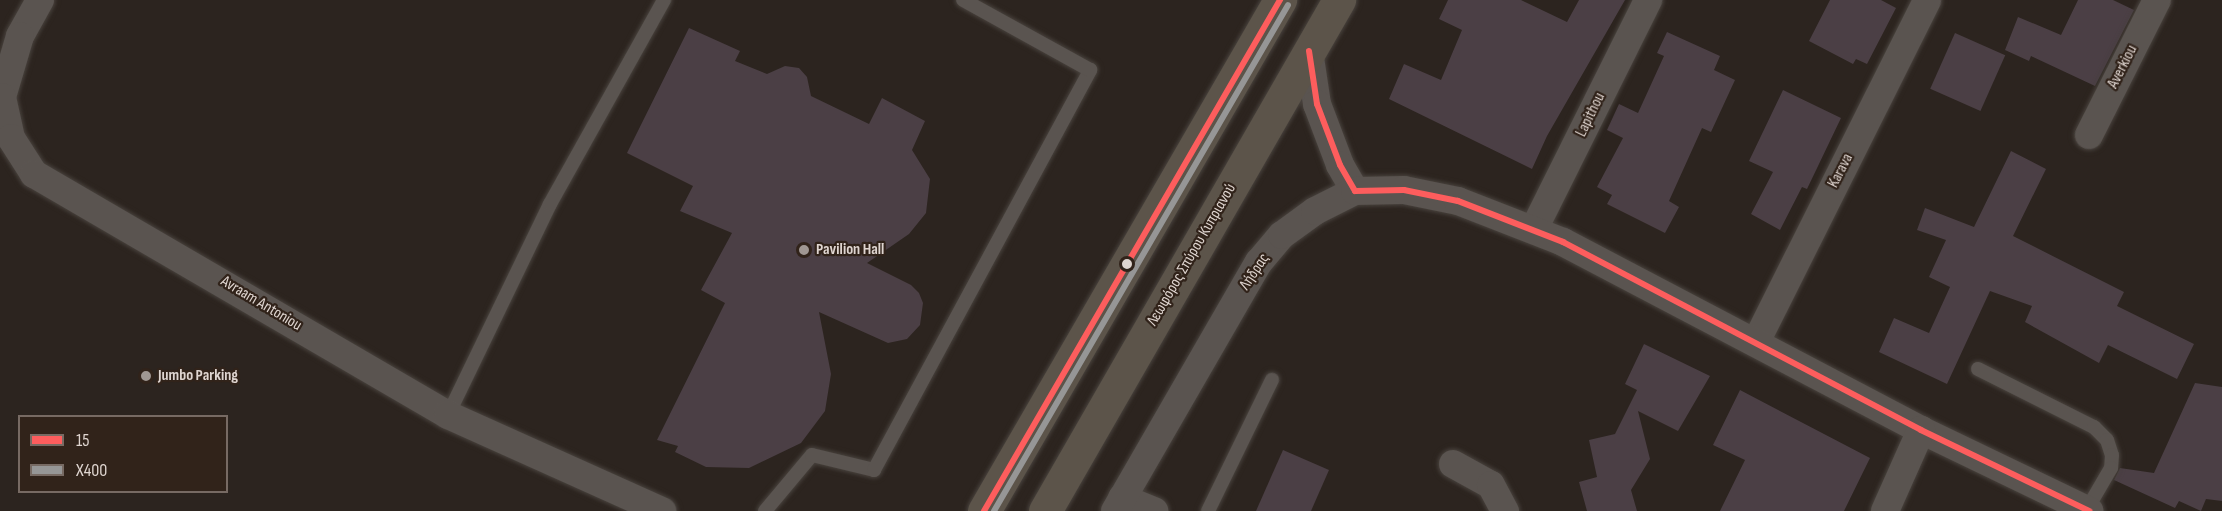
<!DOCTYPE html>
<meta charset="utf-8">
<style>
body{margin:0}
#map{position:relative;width:2222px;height:511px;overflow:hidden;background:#2c241f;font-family:"Sofia Sans Condensed",sans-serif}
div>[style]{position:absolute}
.building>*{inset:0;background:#4b3f45;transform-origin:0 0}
.roads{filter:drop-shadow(0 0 2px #48423d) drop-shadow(0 0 2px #48423d)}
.lane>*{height:14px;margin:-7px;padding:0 7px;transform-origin:7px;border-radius:7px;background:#5a5450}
.street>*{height:28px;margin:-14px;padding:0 14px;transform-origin:14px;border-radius:14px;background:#5a5450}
.primary>*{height:33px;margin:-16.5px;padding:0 16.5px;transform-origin:16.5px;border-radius:16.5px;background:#5c544a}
.bus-1>*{height:6px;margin:-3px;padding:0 3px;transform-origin:3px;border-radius:3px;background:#fd5d5d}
.bus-2>*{height:6px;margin:-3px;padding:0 3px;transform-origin:3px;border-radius:3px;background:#969696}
.dots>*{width:16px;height:16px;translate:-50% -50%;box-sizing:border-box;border:3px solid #31231a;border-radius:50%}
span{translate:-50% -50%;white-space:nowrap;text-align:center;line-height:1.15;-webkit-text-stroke:4.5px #31231a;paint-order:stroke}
.street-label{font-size:16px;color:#dfd5d0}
.poi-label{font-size:16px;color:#dfd5d0;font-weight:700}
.left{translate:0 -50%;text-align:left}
.legend{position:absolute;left:18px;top:415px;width:210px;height:78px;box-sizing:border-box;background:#31231a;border:2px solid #776a63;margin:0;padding:8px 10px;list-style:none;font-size:18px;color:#dfd5d0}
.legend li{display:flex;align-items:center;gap:12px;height:30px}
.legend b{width:30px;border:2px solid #776a63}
</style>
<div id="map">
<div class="building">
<div style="clip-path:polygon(1448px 0,1521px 0,1567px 22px,1579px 0,1625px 0,1547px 136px,1532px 169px,1389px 99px,1404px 64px,1441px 80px,1462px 30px,1439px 19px)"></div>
<div style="clip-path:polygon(1830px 0,1881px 0,1896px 8px,1867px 64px,1856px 59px,1853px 64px,1809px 41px)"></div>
<div style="clip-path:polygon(2078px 0,2113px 0,2134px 10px,2095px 86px,2031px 56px,2029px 61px,2005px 50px,2018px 17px,2061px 35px)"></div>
<div style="clip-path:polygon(689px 28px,740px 51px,735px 61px,767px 74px,785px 66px,799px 68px,807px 77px,811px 96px,869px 124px,882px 98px,925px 121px,912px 150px,930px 179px,926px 213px,909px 234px,867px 263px,911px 285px,919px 293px,923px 303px,920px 325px,907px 339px,888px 343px,819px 312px,831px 374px,825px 411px,801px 443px,749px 468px,706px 467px,675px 452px,678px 446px,657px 440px,725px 303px,701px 290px,732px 233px,680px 211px,693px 186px,627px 153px)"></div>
<div style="clip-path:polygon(1667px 32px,1720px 56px,1714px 70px,1735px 80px,1711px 132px,1702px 128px,1669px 201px,1679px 207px,1665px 233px,1607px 204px,1612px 195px,1597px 187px,1623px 138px,1607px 130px,1619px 104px,1638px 113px,1664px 56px,1657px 53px)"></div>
<div style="left:1955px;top:33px;width:55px;height:61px;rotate:24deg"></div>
<div style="clip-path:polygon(1783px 90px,1841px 118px,1807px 189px,1802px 187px,1780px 230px,1751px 214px,1773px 172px,1749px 161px)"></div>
<div style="clip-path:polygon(2011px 151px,2046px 169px,2013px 236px,2124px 292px,2117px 306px,2194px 344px,2177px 379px,2108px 345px,2099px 363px,2025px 322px,2032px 306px,1990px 291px,1947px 384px,1879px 352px,1894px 318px,1929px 333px,1950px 287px,1929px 277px,1946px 240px,1917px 230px,1925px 208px,1974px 227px)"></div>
<div style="clip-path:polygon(1644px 344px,1710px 376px,1678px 431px,1638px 411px,1650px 459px,1631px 490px,1637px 511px,1587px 511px,1579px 482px,1597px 477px,1589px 440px,1615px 434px,1637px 390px,1625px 384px)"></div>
<div style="clip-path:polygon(2195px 383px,2222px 387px,2222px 501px,2206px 499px,2201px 511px,2179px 501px,2175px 508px,2114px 480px,2120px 468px,2154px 473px)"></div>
<div style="clip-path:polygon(1740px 390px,1870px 458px,1844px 511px,1720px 511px,1745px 460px,1713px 445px)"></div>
<div style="clip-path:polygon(1283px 450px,1329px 470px,1311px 511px,1256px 511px)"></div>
</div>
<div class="roads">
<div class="lane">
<div style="left:1978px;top:369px;width:130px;rotate:26.6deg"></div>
<div style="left:2094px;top:427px;width:18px;rotate:45deg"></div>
<div style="left:2107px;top:440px;width:16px;rotate:72deg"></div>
<div style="left:2112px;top:455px;width:13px;rotate:94deg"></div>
<div style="left:2111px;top:468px;width:48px;rotate:120.3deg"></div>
<div style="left:448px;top:415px;width:234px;rotate:-64.2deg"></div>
<div style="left:550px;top:204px;width:234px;rotate:-60.8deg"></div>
<div style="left:765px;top:511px;width:73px;rotate:-50deg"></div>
<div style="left:812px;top:455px;width:64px;rotate:13.6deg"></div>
<div style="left:874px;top:470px;width:455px;rotate:-61.6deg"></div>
<div style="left:1090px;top:70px;width:145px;rotate:-151.1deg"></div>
<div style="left:1208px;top:511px;width:146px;rotate:-64deg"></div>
</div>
<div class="street">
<div style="left:40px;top:0;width:41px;rotate:119.1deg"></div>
<div style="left:20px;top:36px;width:64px;rotate:106.4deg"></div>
<div style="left:2px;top:97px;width:42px;rotate:77.6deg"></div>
<div style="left:11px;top:138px;width:43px;rotate:57.4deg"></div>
<div style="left:34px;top:174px;width:479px;rotate:30.2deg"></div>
<div style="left:448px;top:415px;width:235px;rotate:24.2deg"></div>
<div style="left:1309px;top:51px;width:54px;rotate:81.4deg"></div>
<div style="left:1317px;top:104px;width:65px;rotate:69.3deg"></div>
<div style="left:1340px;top:165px;width:30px;rotate:60deg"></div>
<div style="left:2089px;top:135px;width:151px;rotate:-63.3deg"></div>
<div style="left:1534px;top:229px;width:256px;rotate:-63.5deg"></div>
<div style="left:1756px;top:342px;width:382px;rotate:-63.4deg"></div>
<div style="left:1453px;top:464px;width:43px;rotate:28.9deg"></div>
<div style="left:1491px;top:485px;width:30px;rotate:62deg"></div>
<div style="left:1122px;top:498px;width:35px;rotate:22deg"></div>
<div style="left:1115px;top:511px;width:288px;rotate:-60deg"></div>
<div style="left:1259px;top:262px;width:35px;rotate:-50deg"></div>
<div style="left:1282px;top:235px;width:41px;rotate:-36deg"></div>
<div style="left:1315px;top:211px;width:45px;rotate:-26.6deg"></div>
<div style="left:1355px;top:191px;width:49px;rotate:-1.2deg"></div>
<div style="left:1404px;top:190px;width:55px;rotate:11.5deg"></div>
<div style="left:1458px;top:201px;width:113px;rotate:21.3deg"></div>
<div style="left:1563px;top:242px;width:404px;rotate:27.7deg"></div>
<div style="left:1921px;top:430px;width:187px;rotate:25.7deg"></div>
<div style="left:1885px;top:511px;width:89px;rotate:-66deg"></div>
</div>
<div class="primary">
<div style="left:984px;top:511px;width:591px;rotate:-59.92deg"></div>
<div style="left:1045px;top:511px;width:590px;rotate:-60.09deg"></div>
</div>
</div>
<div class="bus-1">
<div style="left:1309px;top:51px;width:54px;rotate:81.4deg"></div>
<div style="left:1317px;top:104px;width:65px;rotate:69.3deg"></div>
<div style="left:1340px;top:165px;width:30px;rotate:60deg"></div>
<div style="left:1355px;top:191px;width:49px;rotate:-1.2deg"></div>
<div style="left:1404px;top:190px;width:55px;rotate:11.5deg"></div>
<div style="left:1458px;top:201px;width:113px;rotate:21.3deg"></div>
<div style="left:1563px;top:242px;width:404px;rotate:27.7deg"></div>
<div style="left:1921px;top:430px;width:187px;rotate:25.7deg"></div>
<div style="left:984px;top:511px;width:591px;rotate:-59.92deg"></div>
</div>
<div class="bus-2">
<div style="left:994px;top:511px;width:585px;rotate:-59.84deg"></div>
</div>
<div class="dots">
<div style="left:804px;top:250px;background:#a09792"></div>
<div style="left:1127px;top:264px;background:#dfd5d0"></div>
<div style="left:146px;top:376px;background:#a09792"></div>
</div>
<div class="street-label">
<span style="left:2123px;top:67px;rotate:-63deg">Averkiou</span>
<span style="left:1591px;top:115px;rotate:-64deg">Lapithou</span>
<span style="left:1841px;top:171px;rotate:-63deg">Karava</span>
<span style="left:1192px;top:255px;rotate:-60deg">Λεωφόρος Σπύρου Κυπριανού</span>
<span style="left:1255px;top:272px;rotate:-56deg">Λήδρας</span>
<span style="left:261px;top:304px;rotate:31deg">Avraam Antoniou</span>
</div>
<div class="poi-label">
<span class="left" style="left:816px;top:250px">Pavilion Hall</span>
<span class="left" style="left:158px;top:376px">Jumbo Parking</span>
</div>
<ul class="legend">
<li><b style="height:8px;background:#fd5d5d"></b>15</li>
<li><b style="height:8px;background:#969696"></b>X400</li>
</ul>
</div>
